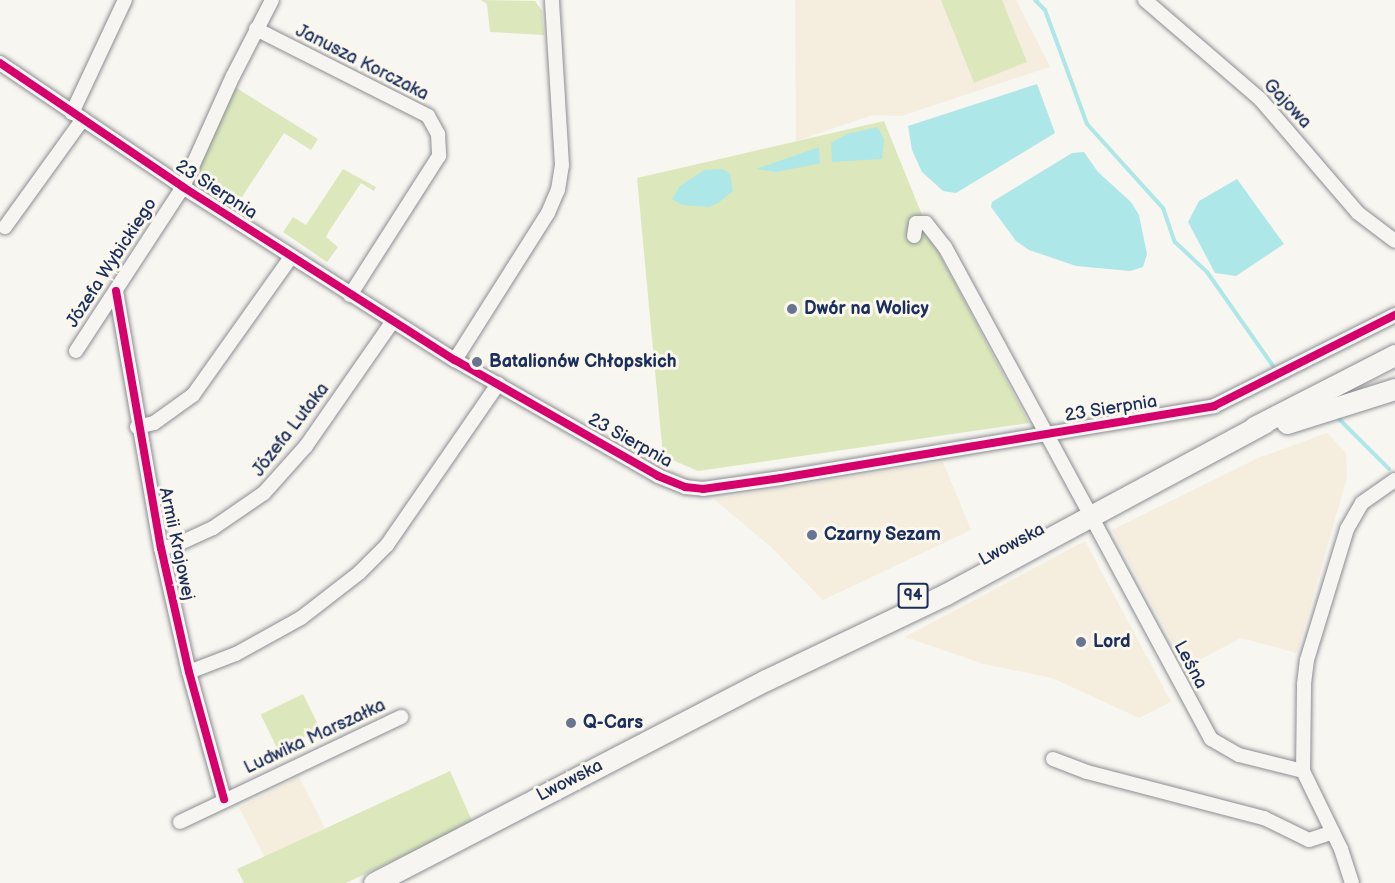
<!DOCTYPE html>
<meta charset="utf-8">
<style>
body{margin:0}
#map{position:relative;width:1395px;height:883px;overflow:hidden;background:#f8f6f0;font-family:"Balsamiq Sans",sans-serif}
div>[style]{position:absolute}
.built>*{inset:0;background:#f5edde;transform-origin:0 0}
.green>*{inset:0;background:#dce8bc;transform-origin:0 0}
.water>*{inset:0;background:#aee7e8}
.stream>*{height:4px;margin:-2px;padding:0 2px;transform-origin:2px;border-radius:2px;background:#aee7e8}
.roads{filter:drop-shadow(0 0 2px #8b8e94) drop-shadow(0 0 2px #8b8e94)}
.street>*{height:14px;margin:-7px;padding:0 7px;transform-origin:7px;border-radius:7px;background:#f6f5f1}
.primary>*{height:21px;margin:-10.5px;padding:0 10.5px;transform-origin:10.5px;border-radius:10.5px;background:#f6f5f1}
.cycleway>*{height:8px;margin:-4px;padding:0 4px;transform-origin:4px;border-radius:4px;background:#d6006c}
.dots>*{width:16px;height:16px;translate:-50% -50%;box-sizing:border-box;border:3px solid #fbf7ec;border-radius:50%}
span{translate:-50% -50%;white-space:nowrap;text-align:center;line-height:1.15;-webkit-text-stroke:6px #fbf7ec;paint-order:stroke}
.shield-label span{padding:2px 4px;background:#fbf7ec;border:2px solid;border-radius:4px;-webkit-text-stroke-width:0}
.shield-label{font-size:16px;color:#1b2f5e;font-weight:700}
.street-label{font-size:18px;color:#1b2f5e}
.poi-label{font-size:18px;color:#1b2f5e;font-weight:700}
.left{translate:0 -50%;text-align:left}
</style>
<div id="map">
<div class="built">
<div style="clip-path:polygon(795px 0,1016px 0,1050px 67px,901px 116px,873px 115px,796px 141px)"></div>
<div style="clip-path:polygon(1327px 433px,1346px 453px,1347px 477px,1297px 653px,1241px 638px,1186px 667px,1112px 530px,1258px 458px)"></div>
<div style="clip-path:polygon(943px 462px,971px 530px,823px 600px,770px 546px,714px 499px)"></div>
<div style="clip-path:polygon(1085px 541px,1171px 702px,1139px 718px,1052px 678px,984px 664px,905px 637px)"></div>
<div style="left:299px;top:777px;width:57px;height:67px;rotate:63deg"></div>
</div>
<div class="green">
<div style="clip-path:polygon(481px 0,535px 1px,542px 11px,544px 35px,490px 32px,487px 4px)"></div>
<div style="clip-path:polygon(941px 0,1002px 0,1027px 62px,974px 83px)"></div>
<div style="clip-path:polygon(235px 87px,318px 139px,311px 150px,284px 133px,238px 203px,221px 192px,210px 194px,198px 169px)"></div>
<div style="clip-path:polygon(884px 121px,933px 242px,1029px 423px,698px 471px,663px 456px,637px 178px)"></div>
<div style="clip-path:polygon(343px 169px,376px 187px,374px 191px,361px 183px,329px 231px,326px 237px,338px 247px,327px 262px,283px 232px,293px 217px,306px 225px)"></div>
<div style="left:303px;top:694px;width:39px;height:47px;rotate:64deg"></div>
<div style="clip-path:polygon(450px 771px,473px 823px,346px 883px,244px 883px,237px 869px)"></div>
</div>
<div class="water">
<div style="clip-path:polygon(1037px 84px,1055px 133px,956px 193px,943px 191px,922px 172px,912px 150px,908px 126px)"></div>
<div style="clip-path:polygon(878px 127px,884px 139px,882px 159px,832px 162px,831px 143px,847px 134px)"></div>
<div style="clip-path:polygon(819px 147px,820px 163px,817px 164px,776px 172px,756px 169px)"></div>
<div style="clip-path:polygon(1084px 152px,1098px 172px,1131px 202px,1139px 215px,1147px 254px,1143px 267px,1130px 271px,1076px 266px,1029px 250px,1016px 241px,991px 207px,992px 202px,1072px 153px)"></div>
<div style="clip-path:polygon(723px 169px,730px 174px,733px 191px,718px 203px,709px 207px,682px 205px,672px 199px,680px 186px,704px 170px)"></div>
<div style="clip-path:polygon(1237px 179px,1284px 244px,1236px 276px,1215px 273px,1188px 222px,1199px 201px)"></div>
</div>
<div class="stream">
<div style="left:1035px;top:0;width:14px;rotate:45deg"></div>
<div style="left:1045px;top:10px;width:121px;rotate:69.8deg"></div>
<div style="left:1087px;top:124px;width:113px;rotate:47.9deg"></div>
<div style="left:1163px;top:208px;width:36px;rotate:71deg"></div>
<div style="left:1175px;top:242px;width:44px;rotate:43.2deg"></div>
<div style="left:1207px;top:272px;width:115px;rotate:54.9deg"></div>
<div style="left:1339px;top:419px;width:71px;rotate:45deg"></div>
</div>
<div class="roads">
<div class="street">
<div style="left:1145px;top:0;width:152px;rotate:40.7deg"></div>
<div style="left:1260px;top:99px;width:150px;rotate:49.3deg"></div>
<div style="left:1358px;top:213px;width:46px;rotate:37.1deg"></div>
<div style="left:256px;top:29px;width:193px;rotate:26.8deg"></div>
<div style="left:428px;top:116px;width:21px;rotate:61deg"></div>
<div style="left:438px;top:134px;width:22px;rotate:87deg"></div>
<div style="left:439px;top:156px;width:165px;rotate:122.6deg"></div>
<div style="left:0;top:63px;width:221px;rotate:34.1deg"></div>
<div style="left:183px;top:187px;width:322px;rotate:32.5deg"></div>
<div style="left:455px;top:360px;width:234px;rotate:29.7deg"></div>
<div style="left:658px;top:476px;width:29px;rotate:22deg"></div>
<div style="left:685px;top:487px;width:18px;rotate:6deg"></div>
<div style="left:703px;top:489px;width:79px;rotate:-8deg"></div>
<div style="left:781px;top:478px;width:439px;rotate:-9.4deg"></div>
<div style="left:1214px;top:406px;width:203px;rotate:-26.7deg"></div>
<div style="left:72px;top:113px;width:125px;rotate:-64.9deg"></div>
<div style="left:5px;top:227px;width:133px;rotate:-54.2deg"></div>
<div style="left:914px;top:236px;width:13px;rotate:-81deg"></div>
<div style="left:916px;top:223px;width:10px"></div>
<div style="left:926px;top:223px;width:31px;rotate:52deg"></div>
<div style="left:945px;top:247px;width:296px;rotate:61.5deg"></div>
<div style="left:116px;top:291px;width:261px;rotate:80.1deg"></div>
<div style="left:161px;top:548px;width:127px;rotate:77.3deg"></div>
<div style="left:189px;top:672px;width:132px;rotate:74.6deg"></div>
<div style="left:76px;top:351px;width:196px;rotate:-56.9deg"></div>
<div style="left:183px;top:187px;width:122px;rotate:-65.8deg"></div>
<div style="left:233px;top:76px;width:85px;rotate:-62.8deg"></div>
<div style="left:455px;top:360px;width:174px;rotate:-57.7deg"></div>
<div style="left:548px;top:213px;width:25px;rotate:-67deg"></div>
<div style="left:558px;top:190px;width:25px;rotate:-81deg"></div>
<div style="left:562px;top:165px;width:165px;rotate:-93.5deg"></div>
<div style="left:137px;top:427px;width:17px;rotate:-13deg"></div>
<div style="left:154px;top:423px;width:48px;rotate:-35.7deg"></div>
<div style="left:193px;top:395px;width:169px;rotate:-54.6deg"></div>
<div style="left:1092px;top:518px;width:251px;rotate:61.7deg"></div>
<div style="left:1211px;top:739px;width:32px;rotate:30deg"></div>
<div style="left:1239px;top:755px;width:66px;rotate:14deg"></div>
<div style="left:161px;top:548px;width:15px;rotate:-11deg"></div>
<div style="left:176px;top:545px;width:41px;rotate:-24.7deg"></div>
<div style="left:213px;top:528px;width:62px;rotate:-34.5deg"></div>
<div style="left:264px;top:493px;width:63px;rotate:-48.2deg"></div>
<div style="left:306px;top:446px;width:152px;rotate:-55.2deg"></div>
<div style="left:189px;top:672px;width:50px;rotate:-21deg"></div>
<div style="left:236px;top:654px;width:74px;rotate:-29deg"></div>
<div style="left:301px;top:618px;width:73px;rotate:-37.8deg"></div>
<div style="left:359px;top:573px;width:40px;rotate:-45deg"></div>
<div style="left:387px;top:545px;width:196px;rotate:-55.4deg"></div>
<div style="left:1053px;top:759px;width:36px;rotate:21deg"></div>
<div style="left:1087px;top:772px;width:183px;rotate:14.6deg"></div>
<div style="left:1264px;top:818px;width:50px;rotate:26.1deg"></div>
<div style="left:1309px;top:840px;width:25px;rotate:-18deg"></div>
<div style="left:180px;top:822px;width:245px;rotate:-25.4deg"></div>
<div style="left:1352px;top:883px;width:36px;rotate:-108deg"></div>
<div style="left:1341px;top:849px;width:87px;rotate:-116deg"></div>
<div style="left:1303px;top:771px;width:87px;rotate:-89.3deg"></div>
<div style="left:1304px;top:684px;width:24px;rotate:-83deg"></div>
<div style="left:1307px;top:660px;width:137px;rotate:-73deg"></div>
<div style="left:1347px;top:529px;width:30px;rotate:-60deg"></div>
<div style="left:1362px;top:503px;width:40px;rotate:-34.9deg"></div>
</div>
<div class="primary">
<div style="left:1287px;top:423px;width:113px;rotate:-17.5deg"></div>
<div style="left:1254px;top:427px;width:158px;rotate:-27.1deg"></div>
<div style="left:374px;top:883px;width:441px;rotate:-27.4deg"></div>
<div style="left:766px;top:680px;width:199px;rotate:-25.5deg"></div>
<div style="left:946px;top:594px;width:362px;rotate:-28.3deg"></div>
</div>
</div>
<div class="cycleway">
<div style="left:0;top:63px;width:221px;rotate:34.1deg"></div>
<div style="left:183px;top:187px;width:322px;rotate:32.5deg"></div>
<div style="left:455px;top:360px;width:234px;rotate:29.7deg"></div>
<div style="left:658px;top:476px;width:29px;rotate:22deg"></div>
<div style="left:685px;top:487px;width:18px;rotate:6deg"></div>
<div style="left:703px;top:489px;width:79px;rotate:-8deg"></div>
<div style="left:781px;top:478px;width:439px;rotate:-9.4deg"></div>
<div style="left:1214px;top:406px;width:203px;rotate:-26.7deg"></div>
<div style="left:116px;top:291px;width:261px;rotate:80.1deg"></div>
<div style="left:161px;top:548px;width:127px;rotate:77.3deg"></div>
<div style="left:189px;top:672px;width:132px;rotate:74.6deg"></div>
</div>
<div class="dots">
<div style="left:792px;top:309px;background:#687591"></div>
<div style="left:477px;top:362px;background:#687591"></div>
<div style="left:812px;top:535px;background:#687591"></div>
<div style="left:1081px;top:642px;background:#687591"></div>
<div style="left:571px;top:723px;background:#687591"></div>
</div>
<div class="shield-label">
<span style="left:913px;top:596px">94</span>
</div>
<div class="street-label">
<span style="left:362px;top:63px;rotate:27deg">Janusza Korczaka</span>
<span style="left:1287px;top:104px;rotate:47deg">Gajowa</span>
<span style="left:216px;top:190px;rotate:33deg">23 Sierpnia</span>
<span style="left:112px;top:263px;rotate:-57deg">Józefa Wybickiego</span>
<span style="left:1111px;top:409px;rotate:-9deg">23 Sierpnia</span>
<span style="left:291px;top:430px;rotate:-52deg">Józefa Lutaka</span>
<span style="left:630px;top:441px;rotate:29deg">23 Sierpnia</span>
<span style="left:176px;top:544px;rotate:78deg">Armii Krajowej</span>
<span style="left:1012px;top:545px;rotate:-28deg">Lwowska</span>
<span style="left:1190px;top:665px;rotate:62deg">Leśna</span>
<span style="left:315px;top:737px;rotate:-25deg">Ludwika Marszałka</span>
<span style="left:570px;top:781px;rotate:-27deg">Lwowska</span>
</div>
<div class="poi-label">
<span class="left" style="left:804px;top:309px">Dwór na Wolicy</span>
<span class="left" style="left:489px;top:362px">Batalionów Chłopskich</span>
<span class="left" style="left:824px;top:535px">Czarny Sezam</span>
<span class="left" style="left:1093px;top:642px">Lord</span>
<span class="left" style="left:583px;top:723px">Q-Cars</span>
</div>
</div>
